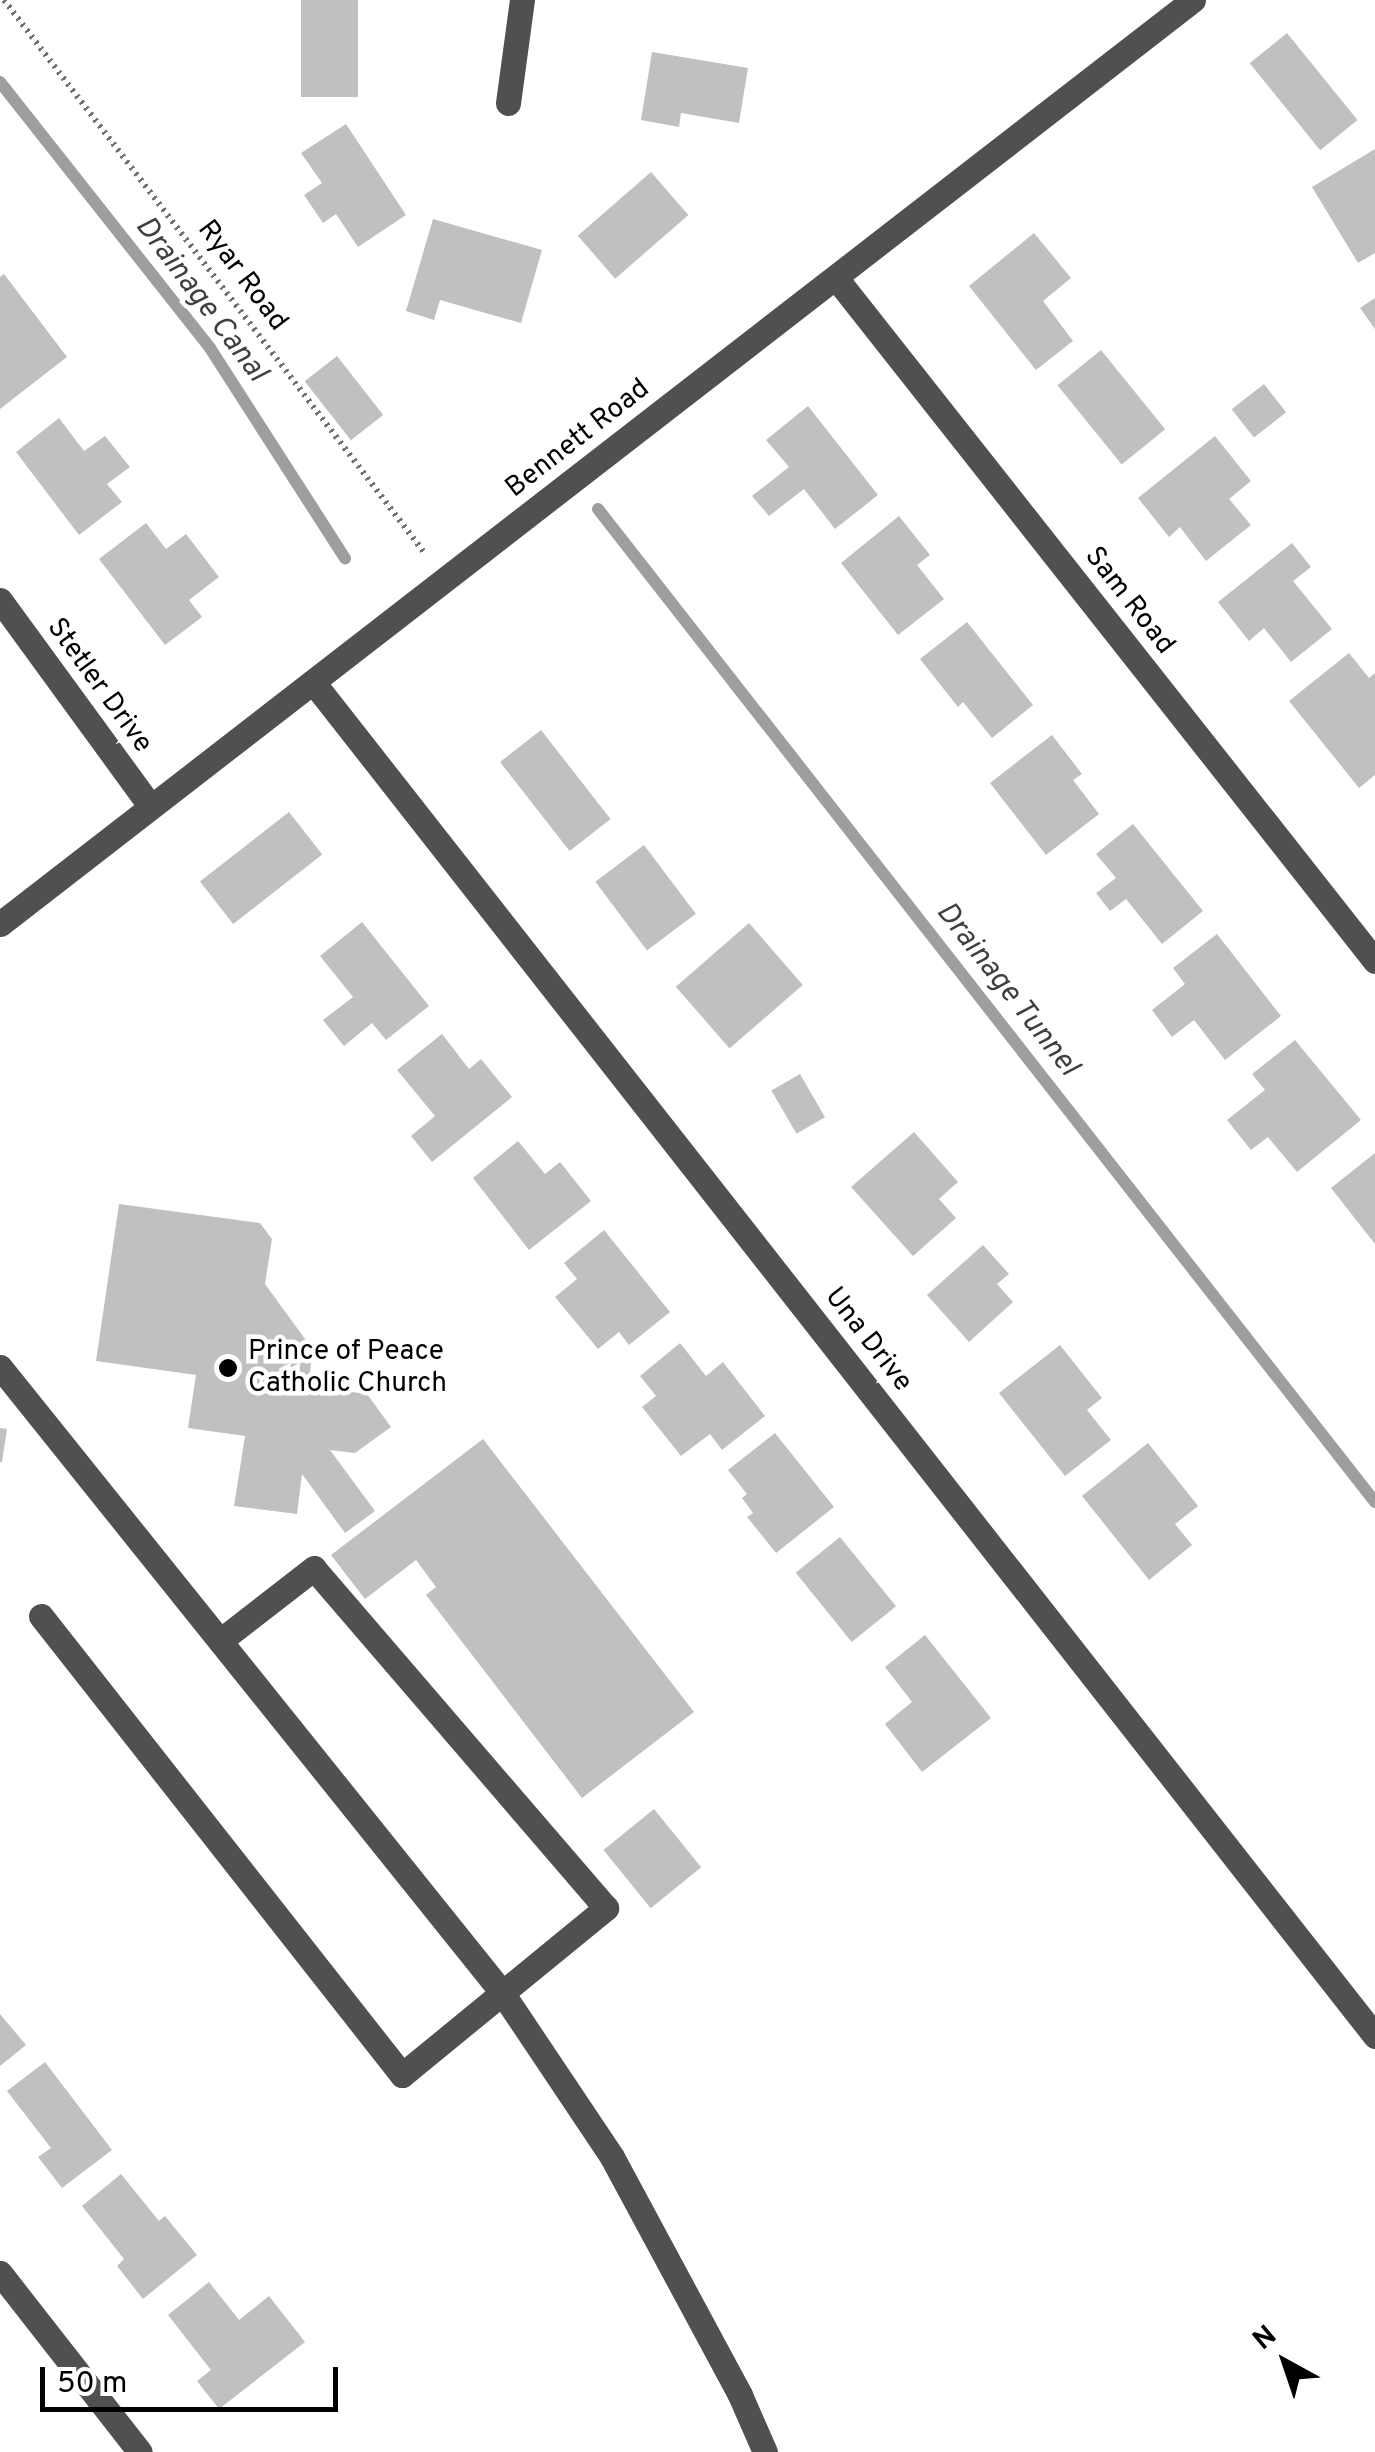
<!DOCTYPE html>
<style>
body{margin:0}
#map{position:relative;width:1375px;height:2452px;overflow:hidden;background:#fff;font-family:Overpass,sans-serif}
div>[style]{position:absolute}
.stream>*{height:12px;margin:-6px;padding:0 6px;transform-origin:6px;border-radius:6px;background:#9e9e9e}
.building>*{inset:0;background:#c0c0c0;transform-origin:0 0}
.path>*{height:6px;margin-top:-3px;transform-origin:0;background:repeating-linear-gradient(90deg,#727272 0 2.5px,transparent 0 7.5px)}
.minor>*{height:25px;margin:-12.5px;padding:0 12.5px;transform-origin:12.5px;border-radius:12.5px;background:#505050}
.dots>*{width:28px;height:28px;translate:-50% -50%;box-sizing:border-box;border:5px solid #fff;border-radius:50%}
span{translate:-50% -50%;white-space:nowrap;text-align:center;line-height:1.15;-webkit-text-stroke:9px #fff;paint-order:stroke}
.street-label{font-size:28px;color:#000}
.poi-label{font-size:28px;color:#000}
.left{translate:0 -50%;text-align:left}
.water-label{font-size:30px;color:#3f3f3f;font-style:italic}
.north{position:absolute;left:1235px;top:2312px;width:100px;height:100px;-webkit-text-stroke:8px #fff;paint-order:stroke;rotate:320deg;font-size:28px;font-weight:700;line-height:40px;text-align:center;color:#000}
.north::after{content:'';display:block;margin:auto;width:35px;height:45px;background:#000;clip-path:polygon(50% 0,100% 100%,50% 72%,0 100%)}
.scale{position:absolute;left:40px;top:2367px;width:298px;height:45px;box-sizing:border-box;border:5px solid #000;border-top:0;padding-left:12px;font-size:30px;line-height:35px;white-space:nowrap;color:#000;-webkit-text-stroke:8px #fff;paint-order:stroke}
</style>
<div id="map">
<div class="stream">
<div style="left:0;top:82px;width:339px;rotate:51.7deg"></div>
<div style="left:210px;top:348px;width:250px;rotate:57.3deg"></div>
<div style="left:598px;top:509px;width:1261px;rotate:51.96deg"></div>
</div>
<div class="building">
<div style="left:301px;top:0;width:57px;height:97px"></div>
<div style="left:1287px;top:33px;width:112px;height:48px;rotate:51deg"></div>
<div style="clip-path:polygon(652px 52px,748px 68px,739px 123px,681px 113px,679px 127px,641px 120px)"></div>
<div style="clip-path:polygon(346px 124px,406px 215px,358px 247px,336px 214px,323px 223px,304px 195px,322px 183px,301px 153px)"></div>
<div style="clip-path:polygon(1375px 149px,1375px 253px,1358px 263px,1312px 187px)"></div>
<div style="left:651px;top:172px;width:57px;height:97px;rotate:49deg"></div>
<div style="clip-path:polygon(433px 219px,542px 250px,521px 323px,440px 300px,434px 320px,406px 311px)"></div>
<div style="clip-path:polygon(1034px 233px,1071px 278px,1043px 301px,1073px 341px,1036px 370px,969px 286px)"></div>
<div style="clip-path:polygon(4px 274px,67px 357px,0 409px,0 277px)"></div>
<div style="clip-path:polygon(1375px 298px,1375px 329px,1360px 308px)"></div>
<div style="left:1101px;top:350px;width:102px;height:56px;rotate:51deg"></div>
<div style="left:337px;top:356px;width:75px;height:41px;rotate:52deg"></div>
<div style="left:1264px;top:384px;width:36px;height:41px;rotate:52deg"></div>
<div style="clip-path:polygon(808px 406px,878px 495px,835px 529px,804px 489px,769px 516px,752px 496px,789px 467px,766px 440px)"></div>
<div style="clip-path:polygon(59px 418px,84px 451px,105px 436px,130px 467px,107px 484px,122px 502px,79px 535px,16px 452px)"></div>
<div style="clip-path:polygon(1215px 436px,1251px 481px,1229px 499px,1251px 525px,1206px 561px,1180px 527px,1169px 537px,1138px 498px)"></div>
<div style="clip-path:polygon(899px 516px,930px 555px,917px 565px,944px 599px,898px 635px,841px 563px)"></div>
<div style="clip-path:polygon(146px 523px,166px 549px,186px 534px,219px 577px,189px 600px,202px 617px,165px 645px,99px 559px)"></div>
<div style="clip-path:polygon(1292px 543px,1311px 567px,1293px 581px,1332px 629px,1291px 662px,1264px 628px,1249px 641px,1218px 602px)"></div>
<div style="clip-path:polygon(967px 622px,1033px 705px,992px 738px,963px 702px,958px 707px,920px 659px)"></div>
<div style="clip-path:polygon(1349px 653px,1369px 678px,1375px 673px,1375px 775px,1359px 788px,1289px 701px)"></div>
<div style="left:541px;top:730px;width:113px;height:52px;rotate:52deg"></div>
<div style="clip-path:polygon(1052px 735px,1082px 774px,1073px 780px,1099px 814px,1046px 855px,990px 783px)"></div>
<div style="left:289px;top:812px;width:54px;height:113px;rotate:52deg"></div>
<div style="clip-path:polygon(1133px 824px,1203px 911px,1162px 944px,1126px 899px,1110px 911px,1096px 893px,1116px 878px,1096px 854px)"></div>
<div style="left:644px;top:845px;width:86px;height:61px;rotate:53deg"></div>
<div style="clip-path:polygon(362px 922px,429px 1006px,386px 1040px,372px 1023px,344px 1046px,323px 1020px,353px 997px,320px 956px)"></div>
<div style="left:749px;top:923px;width:82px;height:97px;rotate:49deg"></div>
<div style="clip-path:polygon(1217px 934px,1281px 1016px,1225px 1060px,1194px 1020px,1172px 1037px,1152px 1010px,1185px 984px,1173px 968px)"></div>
<div style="clip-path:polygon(442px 1034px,469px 1069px,481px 1059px,512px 1097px,432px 1162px,411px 1136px,435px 1116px,397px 1070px)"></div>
<div style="clip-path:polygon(1295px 1040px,1361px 1120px,1297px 1172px,1268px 1137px,1251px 1150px,1227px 1120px,1265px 1090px,1252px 1074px)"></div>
<div style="left:800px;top:1074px;width:50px;height:33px;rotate:60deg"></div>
<div style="clip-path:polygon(914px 1132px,958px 1182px,939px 1199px,956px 1218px,913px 1256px,851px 1187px)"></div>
<div style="clip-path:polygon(518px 1141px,545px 1174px,560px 1162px,591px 1201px,529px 1250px,473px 1178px)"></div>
<div style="clip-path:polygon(1375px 1153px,1375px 1244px,1331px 1188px)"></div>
<div style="clip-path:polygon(119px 1204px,260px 1223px,272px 1239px,265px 1284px,313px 1350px,308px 1386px,367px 1394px,391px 1427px,355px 1453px,330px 1450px,375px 1511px,345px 1533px,302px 1474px,297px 1514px,234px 1506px,245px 1436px,188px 1428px,196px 1375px,96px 1361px)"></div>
<div style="clip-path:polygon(604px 1230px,670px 1312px,629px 1345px,619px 1332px,598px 1349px,555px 1297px,577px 1279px,564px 1263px)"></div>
<div style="clip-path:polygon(983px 1245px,1009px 1274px,997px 1284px,1013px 1302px,969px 1342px,927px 1295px)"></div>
<div style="clip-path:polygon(680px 1343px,706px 1376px,723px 1362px,765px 1416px,722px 1450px,710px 1434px,681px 1456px,642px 1407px,656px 1396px,640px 1376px)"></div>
<div style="clip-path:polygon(1060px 1345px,1102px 1398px,1087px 1410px,1111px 1440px,1065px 1476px,999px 1393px)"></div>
<div style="clip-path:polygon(0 1428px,7px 1429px,2px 1462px,0 1462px)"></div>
<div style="clip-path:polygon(775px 1433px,834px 1507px,776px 1553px,747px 1517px,753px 1513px,742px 1498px,747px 1494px,728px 1470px)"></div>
<div style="clip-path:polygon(483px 1439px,694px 1712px,582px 1798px,426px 1595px,436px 1587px,416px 1560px,365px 1599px,331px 1555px)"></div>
<div style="clip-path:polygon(1148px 1443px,1198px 1506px,1175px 1524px,1192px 1545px,1149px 1580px,1082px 1496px)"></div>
<div style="left:840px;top:1537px;width:89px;height:57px;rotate:51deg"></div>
<div style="clip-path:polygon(925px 1635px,991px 1718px,922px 1772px,885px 1724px,912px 1702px,885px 1667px)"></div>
<div style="left:654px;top:1809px;width:75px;height:65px;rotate:51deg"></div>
<div style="clip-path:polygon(0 2014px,26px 2045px,0 2066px)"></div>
<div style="clip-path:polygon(45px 2062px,112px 2150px,62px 2188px,38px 2157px,51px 2148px,7px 2091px)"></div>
<div style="clip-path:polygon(121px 2174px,159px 2221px,165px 2216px,197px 2255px,143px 2299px,117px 2266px,124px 2259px,82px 2206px)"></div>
<div style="clip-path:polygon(209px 2282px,239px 2320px,269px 2296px,305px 2342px,219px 2409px,197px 2381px,211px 2370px,168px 2315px)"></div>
</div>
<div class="path">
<div style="left:4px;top:0;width:697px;rotate:52.75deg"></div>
</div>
<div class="minor">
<div style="left:508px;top:103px;width:104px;rotate:-82.3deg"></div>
<div style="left:836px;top:278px;width:870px;rotate:51.72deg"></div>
<div style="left:0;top:600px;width:255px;rotate:53.9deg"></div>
<div style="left:313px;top:682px;width:1721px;rotate:51.89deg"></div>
<div style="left:0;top:924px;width:1509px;rotate:-37.76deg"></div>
<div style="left:0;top:1367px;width:800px;rotate:51.24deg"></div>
<div style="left:501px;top:1991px;width:200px;rotate:56.2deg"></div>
<div style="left:612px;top:2157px;width:270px;rotate:61.7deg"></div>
<div style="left:740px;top:2395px;width:62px;rotate:66.3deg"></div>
<div style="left:41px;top:1616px;width:584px;rotate:51.82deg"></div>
<div style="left:402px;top:2075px;width:264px;rotate:-39.3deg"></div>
<div style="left:606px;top:1908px;width:448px;rotate:-130.7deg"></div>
<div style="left:314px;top:1568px;width:119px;rotate:142.2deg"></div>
<div style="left:0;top:2273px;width:227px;rotate:52deg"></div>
</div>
<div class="dots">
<div style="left:228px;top:1368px;background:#000"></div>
</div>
<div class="street-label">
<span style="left:242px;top:276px;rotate:53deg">Ryar Road</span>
<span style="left:578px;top:439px;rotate:-38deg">Bennett Road</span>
<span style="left:1129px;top:601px;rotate:52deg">Sam Road</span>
<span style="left:99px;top:686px;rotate:54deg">Stetler Drive</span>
<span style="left:868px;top:1340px;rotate:52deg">Una Drive</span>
</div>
<div class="poi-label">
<span class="left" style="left:248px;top:1368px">Prince of Peace<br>Catholic Church</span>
</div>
<div class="water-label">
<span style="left:200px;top:300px;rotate:53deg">Drainage Canal</span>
<span style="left:1006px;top:990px;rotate:52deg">Drainage Tunnel</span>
</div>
<div class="north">N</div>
<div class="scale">50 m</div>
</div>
